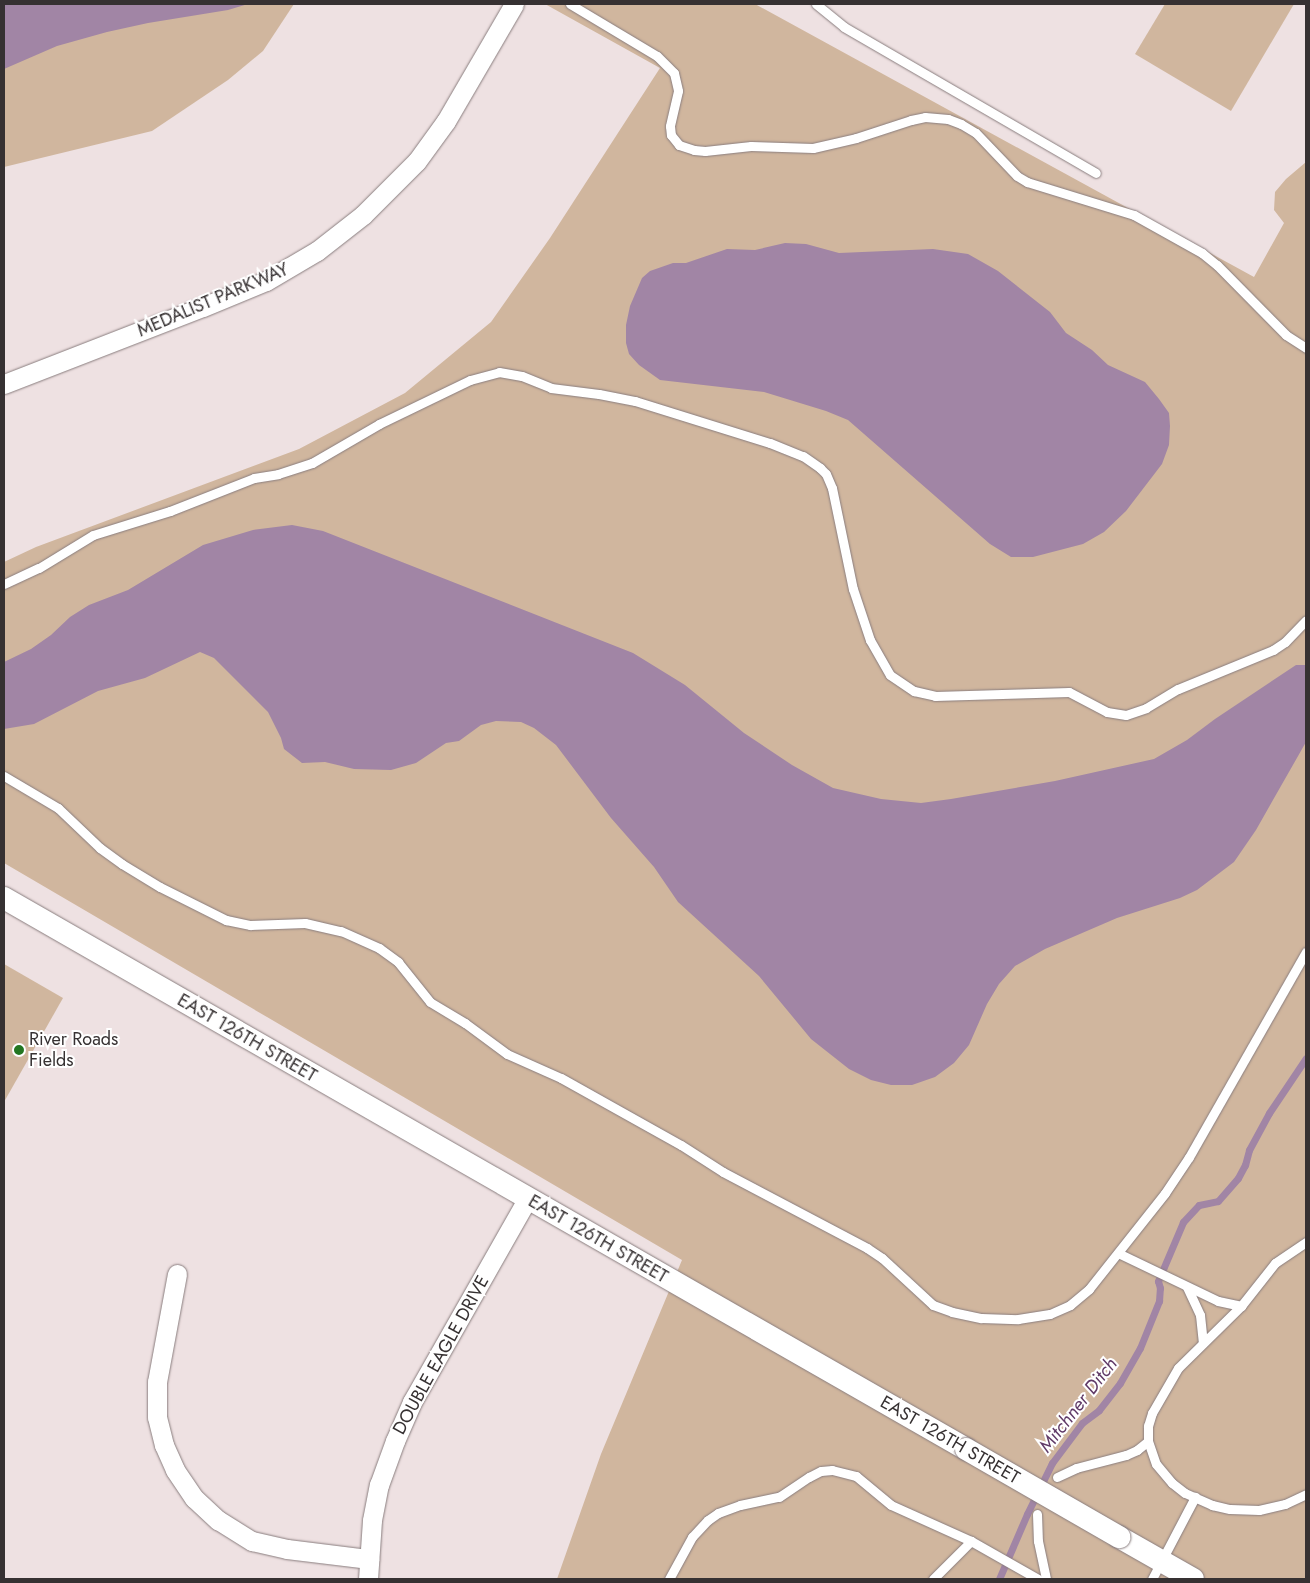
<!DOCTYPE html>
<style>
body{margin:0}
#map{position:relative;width:1310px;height:1583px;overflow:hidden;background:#eee1e2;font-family:Jost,sans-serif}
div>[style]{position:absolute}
.green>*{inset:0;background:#d0b69e}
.water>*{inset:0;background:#a185a5}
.stream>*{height:7px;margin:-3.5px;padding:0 3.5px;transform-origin:3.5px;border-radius:3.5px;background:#a185a5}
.roads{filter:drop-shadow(0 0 1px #897d7e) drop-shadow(0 0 1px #897d7e)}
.service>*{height:9px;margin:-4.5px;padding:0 4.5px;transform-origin:4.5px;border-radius:4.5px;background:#fff}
.minor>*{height:19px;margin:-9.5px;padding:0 9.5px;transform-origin:9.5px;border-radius:9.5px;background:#fff}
.tertiary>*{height:22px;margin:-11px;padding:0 11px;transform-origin:11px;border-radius:11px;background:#fff}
.bridges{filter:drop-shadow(0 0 1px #897d7e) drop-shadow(0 0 1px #897d7e)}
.tertiary-bridge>*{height:22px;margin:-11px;padding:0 11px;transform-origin:11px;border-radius:11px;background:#fff}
.dots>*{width:14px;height:14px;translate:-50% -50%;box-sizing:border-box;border:2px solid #fff;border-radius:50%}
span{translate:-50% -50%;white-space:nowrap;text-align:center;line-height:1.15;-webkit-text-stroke:4px #fff;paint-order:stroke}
.street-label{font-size:18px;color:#363132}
.poi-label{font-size:18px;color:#363132}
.left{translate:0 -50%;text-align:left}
.water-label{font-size:19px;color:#603a67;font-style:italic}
.frame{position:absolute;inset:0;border:5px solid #363132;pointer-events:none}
</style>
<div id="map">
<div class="green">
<div style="clip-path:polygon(4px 4px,294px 4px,263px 51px,228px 80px,152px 131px,4px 167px)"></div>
<div style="clip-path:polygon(545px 4px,755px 4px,1254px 277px,1284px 223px,1274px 210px,1275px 192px,1286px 179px,1306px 162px,1306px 1579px,557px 1579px,601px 1454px,682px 1260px,4px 863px,4px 562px,36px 547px,299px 449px,405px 393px,491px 322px,550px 238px,660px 68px)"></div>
<div style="clip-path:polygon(1165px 4px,1294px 4px,1231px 111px,1135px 54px)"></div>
<div style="clip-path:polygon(4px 964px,63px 998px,4px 1102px)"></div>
</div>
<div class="water">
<div style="clip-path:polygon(4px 4px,248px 4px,228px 10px,148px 23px,107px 32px,57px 46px,4px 69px)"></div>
<div style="clip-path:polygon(785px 243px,806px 244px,839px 253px,933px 249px,968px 254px,998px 271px,1050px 312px,1066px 333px,1092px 350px,1108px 365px,1145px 382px,1159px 399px,1169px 413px,1170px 426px,1169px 445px,1162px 464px,1126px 511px,1104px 532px,1083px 544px,1033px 557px,1011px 557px,990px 544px,848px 420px,826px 411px,764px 392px,660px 380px,639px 365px,629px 354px,626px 343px,626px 325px,630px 306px,642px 278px,650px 271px,673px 263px,686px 263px,727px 249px,755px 250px)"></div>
<div style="clip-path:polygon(292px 525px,323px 531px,633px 653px,685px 685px,744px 733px,792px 765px,833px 788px,881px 799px,921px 803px,951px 799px,1055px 781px,1154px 759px,1187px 740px,1215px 719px,1296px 665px,1306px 665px,1306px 742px,1256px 830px,1234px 862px,1197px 890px,1180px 898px,1117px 918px,1045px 949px,1015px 966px,999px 984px,987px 1004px,969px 1045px,954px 1063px,935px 1077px,912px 1085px,891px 1085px,871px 1080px,849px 1069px,811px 1039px,759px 976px,678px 902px,654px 867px,611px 818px,556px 745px,534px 728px,521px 722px,496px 721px,481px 725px,459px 741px,446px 743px,416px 763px,391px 770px,354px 769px,325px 762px,302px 763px,284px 749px,281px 738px,268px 712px,214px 658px,200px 652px,145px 678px,98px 691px,34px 724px,4px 729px,4px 662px,31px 649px,51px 635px,70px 617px,89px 605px,128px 590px,203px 545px,253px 530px)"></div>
</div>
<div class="stream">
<div style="left:999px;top:1579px;width:71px;rotate:-66.7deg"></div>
<div style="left:1027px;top:1514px;width:57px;rotate:-63.9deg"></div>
<div style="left:1052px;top:1463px;width:50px;rotate:-53.1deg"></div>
<div style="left:1082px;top:1423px;width:21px;rotate:-37deg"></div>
<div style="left:1099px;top:1410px;width:34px;rotate:-52deg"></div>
<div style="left:1120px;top:1383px;width:40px;rotate:-60.3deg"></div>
<div style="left:1140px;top:1348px;width:51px;rotate:-68deg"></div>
<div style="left:1159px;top:1301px;width:13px;rotate:-86deg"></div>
<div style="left:1160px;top:1288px;width:7px;rotate:-106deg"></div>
<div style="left:1158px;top:1281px;width:64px;rotate:-67deg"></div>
<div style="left:1183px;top:1222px;width:23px;rotate:-47deg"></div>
<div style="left:1199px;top:1205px;width:19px;rotate:-12deg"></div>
<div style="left:1218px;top:1201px;width:30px;rotate:-49deg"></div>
<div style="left:1238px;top:1178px;width:15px;rotate:-62deg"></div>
<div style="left:1245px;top:1165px;width:16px;rotate:-75deg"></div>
<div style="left:1249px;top:1150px;width:42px;rotate:-61.6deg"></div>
<div style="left:1269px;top:1113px;width:66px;rotate:-56.1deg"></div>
</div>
<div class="roads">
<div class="service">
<div style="left:570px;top:4px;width:101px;rotate:30.9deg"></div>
<div style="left:657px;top:56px;width:24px;rotate:45deg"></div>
<div style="left:674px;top:73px;width:18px;rotate:77deg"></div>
<div style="left:678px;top:91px;width:36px;rotate:103deg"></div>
<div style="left:670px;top:126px;width:9px;rotate:84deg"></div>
<div style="left:671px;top:135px;width:13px;rotate:51deg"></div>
<div style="left:679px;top:145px;width:16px;rotate:18deg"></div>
<div style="left:694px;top:150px;width:11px;rotate:5deg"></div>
<div style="left:705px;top:151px;width:46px;rotate:-6.2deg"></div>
<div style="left:751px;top:146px;width:62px;rotate:1.8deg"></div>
<div style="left:813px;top:148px;width:44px;rotate:-13.1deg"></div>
<div style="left:856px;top:138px;width:58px;rotate:-18.1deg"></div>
<div style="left:911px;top:120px;width:14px;rotate:-12deg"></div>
<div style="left:925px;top:117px;width:23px;rotate:5deg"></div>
<div style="left:948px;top:119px;width:14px;rotate:21deg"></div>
<div style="left:961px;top:124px;width:17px;rotate:31deg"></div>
<div style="left:976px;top:133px;width:59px;rotate:46.4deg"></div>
<div style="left:1017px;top:176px;width:12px;rotate:31deg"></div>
<div style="left:1027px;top:182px;width:112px;rotate:17.1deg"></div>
<div style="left:1134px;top:215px;width:78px;rotate:29.2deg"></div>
<div style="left:1202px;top:253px;width:19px;rotate:39deg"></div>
<div style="left:1217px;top:265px;width:98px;rotate:45.4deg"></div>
<div style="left:1286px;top:335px;width:24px;rotate:33deg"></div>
<div style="left:816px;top:4px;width:36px;rotate:39deg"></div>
<div style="left:844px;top:27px;width:291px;rotate:30.1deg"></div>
<div style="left:4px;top:584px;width:38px;rotate:-25deg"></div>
<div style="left:39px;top:568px;width:63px;rotate:-31.4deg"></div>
<div style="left:93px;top:535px;width:81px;rotate:-17.3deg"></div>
<div style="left:170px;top:511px;width:90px;rotate:-21.4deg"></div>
<div style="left:254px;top:478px;width:24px;rotate:-9deg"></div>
<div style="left:278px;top:474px;width:36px;rotate:-18deg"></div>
<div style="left:312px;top:463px;width:78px;rotate:-30.2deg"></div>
<div style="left:379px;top:424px;width:101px;rotate:-25.8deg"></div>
<div style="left:470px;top:380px;width:30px;rotate:-15deg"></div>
<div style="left:499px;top:372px;width:23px;rotate:10deg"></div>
<div style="left:522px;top:376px;width:31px;rotate:22deg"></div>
<div style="left:551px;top:388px;width:48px;rotate:7.1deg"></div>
<div style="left:599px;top:394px;width:37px;rotate:11deg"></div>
<div style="left:635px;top:401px;width:141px;rotate:17.3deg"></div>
<div style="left:770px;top:443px;width:35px;rotate:22deg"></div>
<div style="left:803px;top:456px;width:21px;rotate:35deg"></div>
<div style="left:820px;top:468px;width:8px;rotate:45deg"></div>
<div style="left:826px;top:474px;width:15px;rotate:67deg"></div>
<div style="left:832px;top:488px;width:103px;rotate:78.3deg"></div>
<div style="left:853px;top:589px;width:54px;rotate:71.6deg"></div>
<div style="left:870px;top:640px;width:40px;rotate:60.3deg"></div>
<div style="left:890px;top:675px;width:29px;rotate:34deg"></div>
<div style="left:914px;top:691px;width:22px;rotate:13deg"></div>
<div style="left:935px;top:696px;width:134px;rotate:-1.7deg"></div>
<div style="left:1069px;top:692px;width:43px;rotate:27.8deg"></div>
<div style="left:1107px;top:712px;width:19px;rotate:9deg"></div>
<div style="left:1126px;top:715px;width:21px;rotate:-19deg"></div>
<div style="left:1146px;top:708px;width:37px;rotate:-31deg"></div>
<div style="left:1178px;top:689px;width:103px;rotate:-22.3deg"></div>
<div style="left:1273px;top:650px;width:14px;rotate:-34deg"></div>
<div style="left:1285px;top:642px;width:30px;rotate:-46deg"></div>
<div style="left:4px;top:776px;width:63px;rotate:30.7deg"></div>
<div style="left:58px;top:808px;width:58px;rotate:43.6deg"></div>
<div style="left:100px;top:848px;width:27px;rotate:36deg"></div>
<div style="left:122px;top:864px;width:44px;rotate:31.2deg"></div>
<div style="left:160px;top:887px;width:74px;rotate:26.6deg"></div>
<div style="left:226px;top:920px;width:25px;rotate:12deg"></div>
<div style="left:250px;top:925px;width:55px;rotate:-2.1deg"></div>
<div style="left:305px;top:923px;width:37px;rotate:13deg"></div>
<div style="left:341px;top:931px;width:42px;rotate:24.1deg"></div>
<div style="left:379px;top:948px;width:24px;rotate:36deg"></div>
<div style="left:398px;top:962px;width:51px;rotate:51.3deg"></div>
<div style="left:430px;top:1002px;width:41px;rotate:31deg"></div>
<div style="left:465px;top:1023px;width:52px;rotate:36.4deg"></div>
<div style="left:507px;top:1054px;width:59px;rotate:24deg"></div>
<div style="left:561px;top:1078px;width:137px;rotate:29.2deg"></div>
<div style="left:681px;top:1145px;width:50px;rotate:32.7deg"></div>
<div style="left:723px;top:1172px;width:163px;rotate:27.8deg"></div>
<div style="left:867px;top:1248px;width:18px;rotate:34deg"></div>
<div style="left:882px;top:1258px;width:69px;rotate:42.7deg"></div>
<div style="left:933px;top:1305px;width:20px;rotate:20deg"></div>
<div style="left:952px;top:1312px;width:30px;rotate:12deg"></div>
<div style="left:981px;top:1318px;width:37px;rotate:2deg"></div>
<div style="left:1018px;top:1319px;width:32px;rotate:-9deg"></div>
<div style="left:1050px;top:1314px;width:22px;rotate:-24deg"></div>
<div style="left:1070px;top:1305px;width:25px;rotate:-40deg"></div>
<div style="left:1089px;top:1289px;width:122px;rotate:-51.6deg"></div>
<div style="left:1165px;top:1193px;width:43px;rotate:-56.3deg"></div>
<div style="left:1189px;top:1157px;width:236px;rotate:-60.3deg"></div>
<div style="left:1306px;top:1242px;width:37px;rotate:146deg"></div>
<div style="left:1275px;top:1263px;width:55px;rotate:128.3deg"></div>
<div style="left:1241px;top:1306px;width:88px;rotate:135.5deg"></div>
<div style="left:1178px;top:1368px;width:52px;rotate:120deg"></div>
<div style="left:1152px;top:1413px;width:14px;rotate:107deg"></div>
<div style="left:1148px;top:1426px;width:15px;rotate:90deg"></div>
<div style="left:1148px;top:1441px;width:24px;rotate:71deg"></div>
<div style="left:1156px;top:1464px;width:25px;rotate:50deg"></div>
<div style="left:1172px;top:1483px;width:16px;rotate:38deg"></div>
<div style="left:1185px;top:1493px;width:30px;rotate:24deg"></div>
<div style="left:1212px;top:1505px;width:18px;rotate:13deg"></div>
<div style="left:1230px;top:1509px;width:29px;rotate:2deg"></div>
<div style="left:1259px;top:1510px;width:27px;rotate:-13deg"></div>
<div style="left:1285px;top:1504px;width:23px;rotate:-25deg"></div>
<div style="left:1118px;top:1253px;width:111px;rotate:25.6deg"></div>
<div style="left:1218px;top:1301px;width:24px;rotate:12deg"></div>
<div style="left:1187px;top:1287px;width:31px;rotate:65deg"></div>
<div style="left:1200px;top:1315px;width:28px;rotate:84deg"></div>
<div style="left:1057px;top:1477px;width:21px;rotate:-25deg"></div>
<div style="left:1076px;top:1468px;width:52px;rotate:-14.6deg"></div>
<div style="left:1126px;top:1455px;width:12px;rotate:-24deg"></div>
<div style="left:1137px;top:1450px;width:14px;rotate:-39deg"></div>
<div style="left:1037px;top:1514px;width:27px;rotate:88deg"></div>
<div style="left:1038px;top:1541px;width:39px;rotate:78deg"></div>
<div style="left:669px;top:1579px;width:48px;rotate:-61.3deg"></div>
<div style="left:692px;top:1537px;width:23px;rotate:-47deg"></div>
<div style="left:708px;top:1520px;width:12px;rotate:-35deg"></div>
<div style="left:718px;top:1513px;width:23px;rotate:-20deg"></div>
<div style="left:740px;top:1505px;width:40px;rotate:-12deg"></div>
<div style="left:779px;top:1497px;width:36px;rotate:-34deg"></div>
<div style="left:809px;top:1477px;width:13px;rotate:-27deg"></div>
<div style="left:821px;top:1471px;width:11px;rotate:-5deg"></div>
<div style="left:832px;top:1470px;width:25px;rotate:14deg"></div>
<div style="left:856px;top:1476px;width:45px;rotate:39.6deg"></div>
<div style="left:891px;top:1505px;width:88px;rotate:24.2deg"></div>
<div style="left:971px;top:1541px;width:77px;rotate:29.6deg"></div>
<div style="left:933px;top:1579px;width:54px;rotate:-45deg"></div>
<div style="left:1152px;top:1579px;width:93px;rotate:-62.3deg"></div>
</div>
<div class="minor">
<div style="left:4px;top:384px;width:213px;rotate:-21.2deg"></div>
<div style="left:203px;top:307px;width:68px;rotate:-22.4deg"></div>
<div style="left:266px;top:281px;width:59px;rotate:-30.5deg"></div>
<div style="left:317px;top:251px;width:58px;rotate:-38deg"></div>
<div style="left:363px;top:215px;width:76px;rotate:-45deg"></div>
<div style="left:417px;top:161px;width:49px;rotate:-54.1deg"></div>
<div style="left:446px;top:121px;width:135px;rotate:-59.8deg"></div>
<div style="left:177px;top:1274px;width:110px;rotate:100.5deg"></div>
<div style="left:157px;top:1382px;width:35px;rotate:90deg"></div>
<div style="left:157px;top:1417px;width:29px;rotate:76deg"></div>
<div style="left:164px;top:1445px;width:27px;rotate:66deg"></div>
<div style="left:175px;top:1470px;width:34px;rotate:56deg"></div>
<div style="left:194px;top:1498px;width:33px;rotate:43deg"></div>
<div style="left:218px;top:1520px;width:40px;rotate:32deg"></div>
<div style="left:252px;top:1541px;width:36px;rotate:13deg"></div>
<div style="left:287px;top:1549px;width:83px;rotate:7deg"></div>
<div style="left:368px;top:1579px;width:59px;rotate:-86.1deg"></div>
<div style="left:372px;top:1520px;width:36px;rotate:-79deg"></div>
<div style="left:379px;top:1485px;width:47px;rotate:-70deg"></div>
<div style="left:395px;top:1441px;width:43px;rotate:-66.4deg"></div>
<div style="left:412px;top:1402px;width:235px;rotate:-60.4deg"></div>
</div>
<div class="tertiary">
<div style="left:4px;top:898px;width:1109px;rotate:29.8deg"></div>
<div style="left:1119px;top:1537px;width:85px;rotate:29.6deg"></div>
</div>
</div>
<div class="bridges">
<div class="tertiary-bridge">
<div style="left:966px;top:1449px;width:177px;rotate:29.9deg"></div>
</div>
</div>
<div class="dots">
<div style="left:19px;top:1050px;background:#237621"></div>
</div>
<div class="street-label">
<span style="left:213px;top:300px;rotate:-23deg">MEDALIST PARKWAY</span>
<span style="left:247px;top:1038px;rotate:30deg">EAST 126TH STREET</span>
<span style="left:598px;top:1239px;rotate:30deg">EAST 126TH STREET</span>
<span style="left:441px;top:1355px;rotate:-61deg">DOUBLE EAGLE DRIVE</span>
<span style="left:950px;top:1440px;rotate:30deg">EAST 126TH STREET</span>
</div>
<div class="poi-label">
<span class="left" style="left:29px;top:1050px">River Roads<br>Fields</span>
</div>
<div class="water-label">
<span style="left:1078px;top:1405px;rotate:-52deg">Mitchner Ditch</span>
</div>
<div class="frame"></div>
</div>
